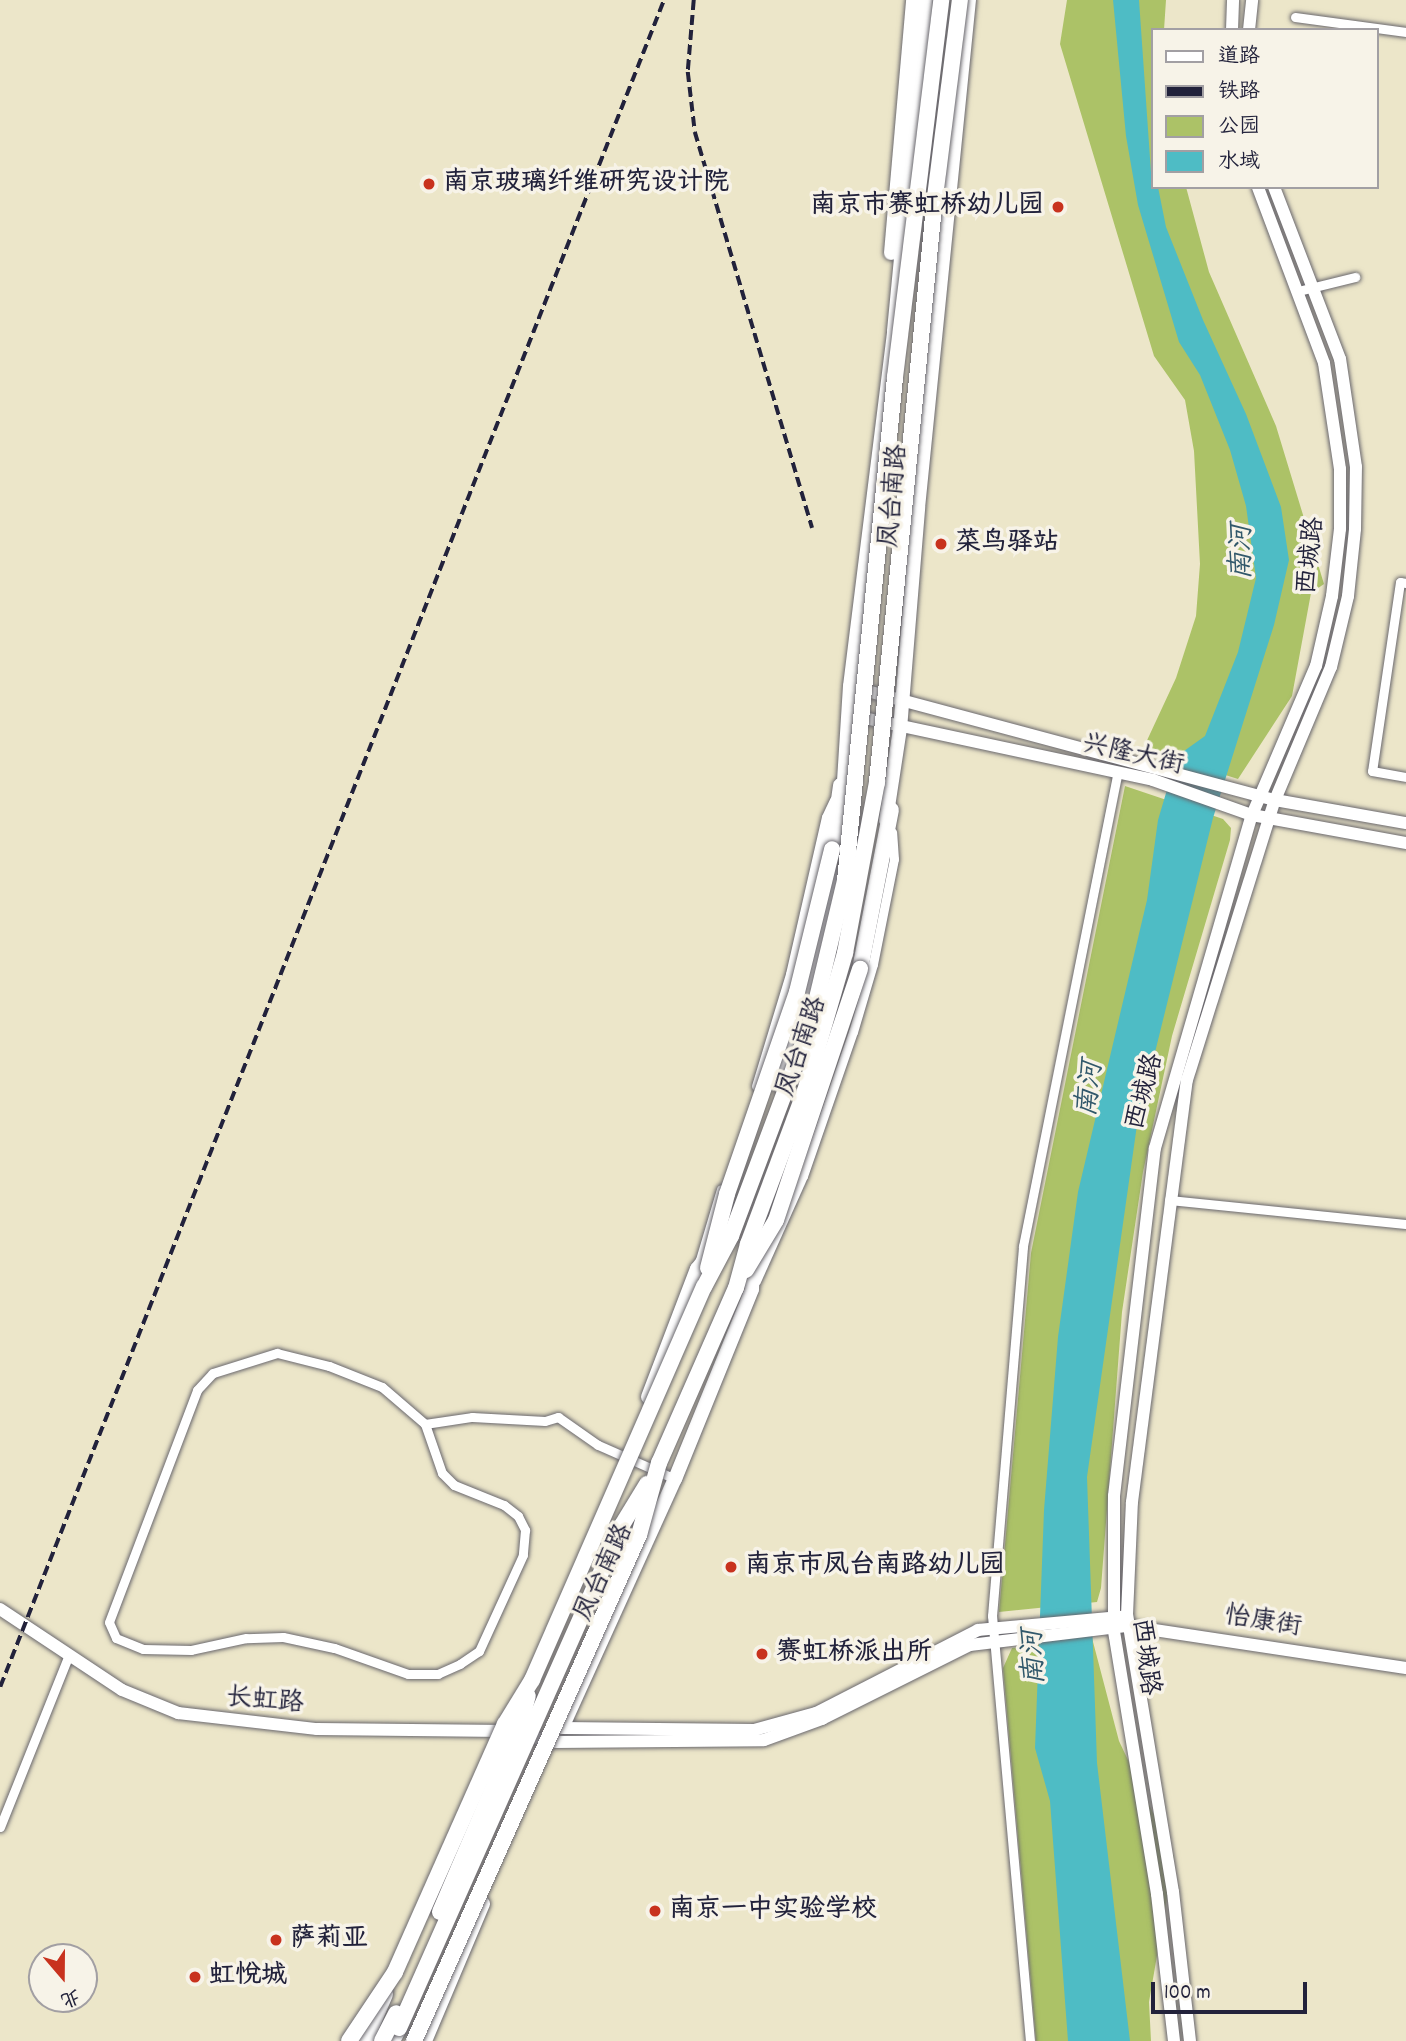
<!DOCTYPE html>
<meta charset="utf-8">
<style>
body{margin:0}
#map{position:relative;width:1406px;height:2041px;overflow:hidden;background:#ece6c9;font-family:Dekko,"LXGW WenKai TC",sans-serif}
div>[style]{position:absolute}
.green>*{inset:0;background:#acc267}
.water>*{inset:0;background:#4ebcc5}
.roads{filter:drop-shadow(0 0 2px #69676d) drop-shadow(0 0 2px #69676d)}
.street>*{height:9px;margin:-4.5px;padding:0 4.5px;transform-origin:4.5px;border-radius:4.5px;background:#fff}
.secondary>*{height:12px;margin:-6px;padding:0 6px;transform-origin:6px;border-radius:6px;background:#fff}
.primary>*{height:14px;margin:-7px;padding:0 7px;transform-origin:7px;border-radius:7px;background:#fff}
.highway>*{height:16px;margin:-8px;padding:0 8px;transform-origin:8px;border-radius:8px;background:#fff}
.rail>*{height:3.5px;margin-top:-1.75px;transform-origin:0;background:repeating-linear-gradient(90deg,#22223b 0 10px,transparent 0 15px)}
.bridges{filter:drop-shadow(0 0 2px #69676d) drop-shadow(0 0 2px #69676d)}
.highway-bridge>*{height:16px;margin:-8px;padding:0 8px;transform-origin:8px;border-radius:8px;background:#fff}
.dots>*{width:19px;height:19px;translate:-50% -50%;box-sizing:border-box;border:4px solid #f7f3e8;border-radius:50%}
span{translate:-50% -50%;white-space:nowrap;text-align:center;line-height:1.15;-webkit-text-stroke:7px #f7f3e8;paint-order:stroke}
.poi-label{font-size:26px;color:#22223b;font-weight:700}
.left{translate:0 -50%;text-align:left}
.right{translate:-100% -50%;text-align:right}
.street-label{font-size:26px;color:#22223b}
.water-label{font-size:28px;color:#31586b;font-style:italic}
.legend{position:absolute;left:1151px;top:28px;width:228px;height:161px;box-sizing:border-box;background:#f7f3e8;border:2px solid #a29fa3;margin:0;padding:9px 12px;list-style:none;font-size:21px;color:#22223b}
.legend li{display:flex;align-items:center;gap:14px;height:35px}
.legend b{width:35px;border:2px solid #a29fa3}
.north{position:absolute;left:28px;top:1943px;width:70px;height:70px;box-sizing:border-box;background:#f7f3e8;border:2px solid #a29fa3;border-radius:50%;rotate:160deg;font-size:19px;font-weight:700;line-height:28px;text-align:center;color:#22223b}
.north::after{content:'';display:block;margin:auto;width:24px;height:32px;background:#c8321e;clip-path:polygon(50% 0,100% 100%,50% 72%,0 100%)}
.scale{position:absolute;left:1151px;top:1982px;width:156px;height:32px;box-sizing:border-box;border:4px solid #22223b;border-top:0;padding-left:9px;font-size:21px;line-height:24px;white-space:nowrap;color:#22223b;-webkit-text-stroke:5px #f7f3e8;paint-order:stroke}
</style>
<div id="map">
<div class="green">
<div style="clip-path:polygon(1067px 0,1166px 0,1164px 30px,1152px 30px,1152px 187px,1186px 187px,1209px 272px,1276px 426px,1324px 584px,1311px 593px,1292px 696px,1238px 779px,1143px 749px,1176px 678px,1196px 616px,1200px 564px,1194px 451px,1185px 400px,1154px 356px,1060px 44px)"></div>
<div style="clip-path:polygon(1125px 786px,1223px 819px,1231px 828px,1230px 840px,1172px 1036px,1143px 1172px,1122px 1312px,1101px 1588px,1097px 1602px,999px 1612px,1031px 1253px)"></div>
<div style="clip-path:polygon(1092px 1638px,1119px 1741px,1174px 1857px,1149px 2002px,1151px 2041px,1036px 2041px,1003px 1668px,1012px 1648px)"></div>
</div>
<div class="water">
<div style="clip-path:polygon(1113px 0,1139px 0,1152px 187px,1158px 187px,1166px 227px,1203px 320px,1246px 414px,1281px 507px,1289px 560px,1274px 625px,1213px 818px,1137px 1125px,1087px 1477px,1097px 1763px,1130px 2041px,1068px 2041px,1050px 1801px,1035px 1748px,1044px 1510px,1058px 1337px,1078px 1192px,1147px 900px,1158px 820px,1177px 756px,1205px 736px,1238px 652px,1256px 578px,1246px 506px,1230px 450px,1200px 375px,1179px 342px,1138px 205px,1126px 136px)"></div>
</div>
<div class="roads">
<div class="street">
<div style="left:1295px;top:17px;width:112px;rotate:7.7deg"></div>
<div style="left:1298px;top:291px;width:59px;rotate:-13.8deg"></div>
<div style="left:1406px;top:583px;width:6px;rotate:-171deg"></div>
<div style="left:1400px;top:582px;width:191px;rotate:98.4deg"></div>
<div style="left:1372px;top:771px;width:35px;rotate:10deg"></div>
<div style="left:756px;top:1086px;width:117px;rotate:-73.1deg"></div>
<div style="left:790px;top:974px;width:161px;rotate:-77.1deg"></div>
<div style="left:826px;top:817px;width:19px;rotate:-65deg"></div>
<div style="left:1169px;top:1200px;width:238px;rotate:5.8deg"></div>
<div style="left:699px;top:1263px;width:77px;rotate:-73.4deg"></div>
<div style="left:756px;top:1281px;width:115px;rotate:-65.9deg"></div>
<div style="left:803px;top:1176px;width:152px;rotate:-70.9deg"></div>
<div style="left:853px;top:1032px;width:71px;rotate:-73.6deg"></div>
<div style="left:873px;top:964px;width:107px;rotate:-78.7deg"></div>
<div style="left:894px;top:859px;width:27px;rotate:-94deg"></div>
<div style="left:277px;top:1353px;width:54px;rotate:14deg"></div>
<div style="left:329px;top:1366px;width:57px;rotate:21.6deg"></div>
<div style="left:382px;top:1387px;width:57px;rotate:40.7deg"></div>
<div style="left:425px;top:1424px;width:52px;rotate:70.9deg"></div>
<div style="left:442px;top:1473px;width:17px;rotate:45deg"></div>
<div style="left:454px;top:1485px;width:54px;rotate:21.8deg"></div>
<div style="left:504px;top:1505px;width:18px;rotate:38deg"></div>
<div style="left:518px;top:1516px;width:16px;rotate:63deg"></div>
<div style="left:525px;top:1530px;width:25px;rotate:95deg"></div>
<div style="left:523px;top:1555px;width:106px;rotate:114.6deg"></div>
<div style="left:479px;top:1651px;width:23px;rotate:146deg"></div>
<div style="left:460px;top:1664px;width:24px;rotate:156deg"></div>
<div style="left:438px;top:1674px;width:30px;rotate:180deg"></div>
<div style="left:408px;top:1674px;width:78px;rotate:-160.6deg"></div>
<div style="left:334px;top:1648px;width:52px;rotate:-167.8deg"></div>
<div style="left:283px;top:1637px;width:37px;rotate:178deg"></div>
<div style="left:246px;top:1638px;width:56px;rotate:167.7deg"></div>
<div style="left:191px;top:1650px;width:48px;rotate:-178.8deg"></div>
<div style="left:143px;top:1649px;width:29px;rotate:-158deg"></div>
<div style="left:116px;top:1638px;width:17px;rotate:-114deg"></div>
<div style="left:109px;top:1622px;width:248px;rotate:-69.2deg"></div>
<div style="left:197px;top:1390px;width:23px;rotate:-47deg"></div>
<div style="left:213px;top:1373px;width:67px;rotate:-17.4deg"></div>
<div style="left:425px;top:1424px;width:48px;rotate:-8.5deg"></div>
<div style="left:472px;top:1417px;width:73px;rotate:3.1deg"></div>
<div style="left:545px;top:1421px;width:14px;rotate:-17deg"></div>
<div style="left:558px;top:1417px;width:49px;rotate:35deg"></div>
<div style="left:598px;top:1445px;width:84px;rotate:23.8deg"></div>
<div style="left:0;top:1827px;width:183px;rotate:-68.2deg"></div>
<div style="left:1030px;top:2041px;width:427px;rotate:-95.1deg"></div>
<div style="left:992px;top:1616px;width:371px;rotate:-85.2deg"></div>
<div style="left:1023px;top:1246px;width:481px;rotate:-78.7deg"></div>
</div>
<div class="secondary">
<div style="left:1232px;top:30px;width:30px;rotate:-88deg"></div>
<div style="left:1249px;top:30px;width:30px;rotate:-84deg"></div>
<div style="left:856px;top:688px;width:434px;rotate:15deg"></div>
<div style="left:1275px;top:800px;width:133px;rotate:10deg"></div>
<div style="left:855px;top:716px;width:305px;rotate:12.1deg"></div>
<div style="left:1153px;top:780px;width:105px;rotate:19.5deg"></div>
<div style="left:1252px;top:815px;width:157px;rotate:10.3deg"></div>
<div style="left:0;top:1609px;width:146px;rotate:33.6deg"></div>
<div style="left:122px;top:1690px;width:61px;rotate:22.3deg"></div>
<div style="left:178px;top:1713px;width:140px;rotate:6.6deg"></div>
<div style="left:317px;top:1729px;width:188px;rotate:0.6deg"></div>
<div style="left:505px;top:1731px;width:50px;rotate:12.7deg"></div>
<div style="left:554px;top:1742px;width:210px;rotate:-0.5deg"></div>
<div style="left:764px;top:1740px;width:62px;rotate:-19.9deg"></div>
<div style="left:822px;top:1719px;width:165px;rotate:-26.6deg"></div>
<div style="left:970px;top:1645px;width:159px;rotate:-6.9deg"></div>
<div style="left:1128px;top:1626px;width:281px;rotate:8.6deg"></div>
<div style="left:561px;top:1728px;width:193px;rotate:0.6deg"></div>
<div style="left:754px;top:1730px;width:64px;rotate:-15.3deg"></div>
<div style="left:816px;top:1713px;width:182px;rotate:-27.1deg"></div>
<div style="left:978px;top:1630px;width:145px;rotate:-5.2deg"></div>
<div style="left:1174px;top:2041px;width:148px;rotate:-96.6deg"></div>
<div style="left:1157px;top:1894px;width:266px;rotate:-99.3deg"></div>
<div style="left:1114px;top:1631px;width:135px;rotate:-90deg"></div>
<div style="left:1114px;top:1496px;width:350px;rotate:-83.3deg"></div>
<div style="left:1155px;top:1148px;width:347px;rotate:-73.8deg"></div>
<div style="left:1252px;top:815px;width:162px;rotate:-66.8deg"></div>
<div style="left:1316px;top:666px;width:72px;rotate:-77.1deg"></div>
<div style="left:1332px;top:596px;width:67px;rotate:-83.2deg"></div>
<div style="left:1340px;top:529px;width:60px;rotate:-90deg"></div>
<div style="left:1340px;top:469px;width:107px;rotate:-98.6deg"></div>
<div style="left:1324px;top:363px;width:188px;rotate:-110.6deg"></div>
<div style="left:1190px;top:2041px;width:150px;rotate:-96.5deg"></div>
<div style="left:1173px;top:1892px;width:281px;rotate:-99.4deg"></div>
<div style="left:1127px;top:1615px;width:113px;rotate:-87.5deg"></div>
<div style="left:1132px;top:1502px;width:426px;rotate:-82.6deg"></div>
<div style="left:1187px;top:1080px;width:294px;rotate:-72.6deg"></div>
<div style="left:1275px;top:800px;width:144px;rotate:-67.2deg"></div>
<div style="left:1331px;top:667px;width:73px;rotate:-76.5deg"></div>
<div style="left:1348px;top:596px;width:67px;rotate:-84deg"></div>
<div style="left:1355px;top:529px;width:62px;rotate:-89.1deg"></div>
<div style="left:1356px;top:467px;width:109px;rotate:-98.4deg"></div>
<div style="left:1340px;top:359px;width:184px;rotate:-111deg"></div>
</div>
<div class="primary">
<div style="left:891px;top:253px;width:254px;rotate:-85deg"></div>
<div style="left:843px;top:797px;width:111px;rotate:-86.4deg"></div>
<div style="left:850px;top:686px;width:358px;rotate:-82.9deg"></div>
<div style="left:894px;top:331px;width:333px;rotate:-84.5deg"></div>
<div style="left:886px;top:820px;width:92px;rotate:-81.3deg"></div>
<div style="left:900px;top:729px;width:222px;rotate:-85.3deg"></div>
<div style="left:918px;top:508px;width:511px;rotate:-84.27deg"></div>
<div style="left:780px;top:1086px;width:81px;rotate:-73.6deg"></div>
<div style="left:803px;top:1008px;width:139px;rotate:-77.2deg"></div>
<div style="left:648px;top:1397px;width:137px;rotate:-69.1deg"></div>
<div style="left:697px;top:1269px;width:24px;rotate:-52deg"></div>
<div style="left:566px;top:1719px;width:264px;rotate:-65.6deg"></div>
<div style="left:675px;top:1479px;width:205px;rotate:-67.9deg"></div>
<div style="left:752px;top:1289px;width:38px;rotate:-87deg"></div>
<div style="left:754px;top:1251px;width:99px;rotate:-69.4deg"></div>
<div style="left:425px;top:2041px;width:149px;rotate:-67.1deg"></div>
</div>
<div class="highway">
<div style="left:832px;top:849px;width:64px;rotate:-81.9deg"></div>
<div style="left:860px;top:969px;width:162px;rotate:-79deg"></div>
<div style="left:365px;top:2041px;width:51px;rotate:-66.9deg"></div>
<div style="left:392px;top:2041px;width:15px;rotate:-62deg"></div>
</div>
</div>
<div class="rail">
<div style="left:694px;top:0;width:72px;rotate:94.8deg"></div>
<div style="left:688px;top:72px;width:60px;rotate:83.3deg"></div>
<div style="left:695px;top:132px;width:413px;rotate:73.5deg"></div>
<div style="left:0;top:1687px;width:1813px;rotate:-68.52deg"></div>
</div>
<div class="bridges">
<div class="highway-bridge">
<div style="left:708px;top:1268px;width:76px;rotate:-75.6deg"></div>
<div style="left:727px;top:1194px;width:214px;rotate:-70.9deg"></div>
<div style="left:797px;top:992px;width:147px;rotate:-76.2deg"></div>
<div style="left:746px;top:1270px;width:58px;rotate:-59deg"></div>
<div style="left:776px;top:1220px;width:265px;rotate:-71.5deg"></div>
<div style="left:440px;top:1912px;width:203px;rotate:-66.8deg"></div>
<div style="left:520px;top:1725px;width:30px;rotate:-75deg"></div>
<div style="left:399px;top:2028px;width:550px;rotate:-66.09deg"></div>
<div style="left:622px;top:1525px;width:48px;rotate:-58.6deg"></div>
<div style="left:349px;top:2041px;width:83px;rotate:-56.3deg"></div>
<div style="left:395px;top:1972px;width:271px;rotate:-66.1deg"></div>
<div style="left:505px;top:1724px;width:52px;rotate:-58.5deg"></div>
<div style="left:532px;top:1680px;width:429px;rotate:-66.4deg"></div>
<div style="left:704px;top:1287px;width:58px;rotate:-62.1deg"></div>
<div style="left:731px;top:1236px;width:232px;rotate:-69.5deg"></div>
<div style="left:812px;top:1019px;width:142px;rotate:-76.6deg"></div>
<div style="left:845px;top:881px;width:506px;rotate:-84.33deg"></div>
<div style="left:895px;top:377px;width:380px;rotate:-83deg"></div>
<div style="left:382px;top:2041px;width:31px;rotate:-63deg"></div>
<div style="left:414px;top:2041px;width:554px;rotate:-66.03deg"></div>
<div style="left:639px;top:1535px;width:75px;rotate:-74.5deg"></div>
<div style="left:659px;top:1463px;width:191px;rotate:-66.3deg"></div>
<div style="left:736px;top:1288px;width:46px;rotate:-74.7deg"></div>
<div style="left:748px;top:1244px;width:163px;rotate:-69.6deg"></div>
<div style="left:805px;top:1091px;width:144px;rotate:-73.8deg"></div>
<div style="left:845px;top:953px;width:174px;rotate:-79.4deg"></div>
<div style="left:877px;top:782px;width:588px;rotate:-84.34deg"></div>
<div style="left:935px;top:197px;width:199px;rotate:-82.8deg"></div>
</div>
</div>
<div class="dots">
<div style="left:429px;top:184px;background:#c8321e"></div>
<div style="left:1058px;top:207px;background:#c8321e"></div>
<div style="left:941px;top:544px;background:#c8321e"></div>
<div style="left:731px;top:1567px;background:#c8321e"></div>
<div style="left:762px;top:1654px;background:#c8321e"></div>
<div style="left:655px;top:1911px;background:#c8321e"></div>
<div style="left:276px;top:1940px;background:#c8321e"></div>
<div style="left:195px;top:1977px;background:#c8321e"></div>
</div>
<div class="poi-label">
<span class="left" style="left:443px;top:184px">南京玻璃纤维研究设计院</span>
<span class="right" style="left:1044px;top:207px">南京市赛虹桥幼儿园</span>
<span class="left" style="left:955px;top:544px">菜鸟驿站</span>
<span class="left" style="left:745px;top:1567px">南京市凤台南路幼儿园</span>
<span class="left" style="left:776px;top:1654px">赛虹桥派出所</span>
<span class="left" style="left:669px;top:1911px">南京一中实验学校</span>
<span class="left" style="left:290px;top:1940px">萨莉亚</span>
<span class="left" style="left:209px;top:1977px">虹悦城</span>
</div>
<div class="street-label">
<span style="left:895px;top:496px;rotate:-85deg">凤台南路</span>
<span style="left:1312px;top:556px;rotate:-84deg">西城路</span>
<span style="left:1133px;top:756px;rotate:13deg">兴隆大街</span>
<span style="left:803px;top:1047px;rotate:-71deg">凤台南路</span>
<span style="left:1146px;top:1092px;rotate:-75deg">西城路</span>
<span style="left:605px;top:1573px;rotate:-65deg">凤台南路</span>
<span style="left:1263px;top:1623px;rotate:9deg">怡康街</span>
<span style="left:1144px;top:1657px;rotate:83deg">西城路</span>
<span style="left:265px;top:1702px;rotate:5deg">长虹路</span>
</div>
<div class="water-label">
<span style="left:1244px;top:552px;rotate:-90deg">南河</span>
<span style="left:1092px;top:1089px;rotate:-83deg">南河</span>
<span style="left:1036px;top:1657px;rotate:-93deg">南河</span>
</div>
<ul class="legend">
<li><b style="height:9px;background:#fff"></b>道路</li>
<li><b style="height:9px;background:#22223b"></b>铁路</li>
<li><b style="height:19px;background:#acc267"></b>公园</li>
<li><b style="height:19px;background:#4ebcc5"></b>水域</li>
</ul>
<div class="north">北</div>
<div class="scale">100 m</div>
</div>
